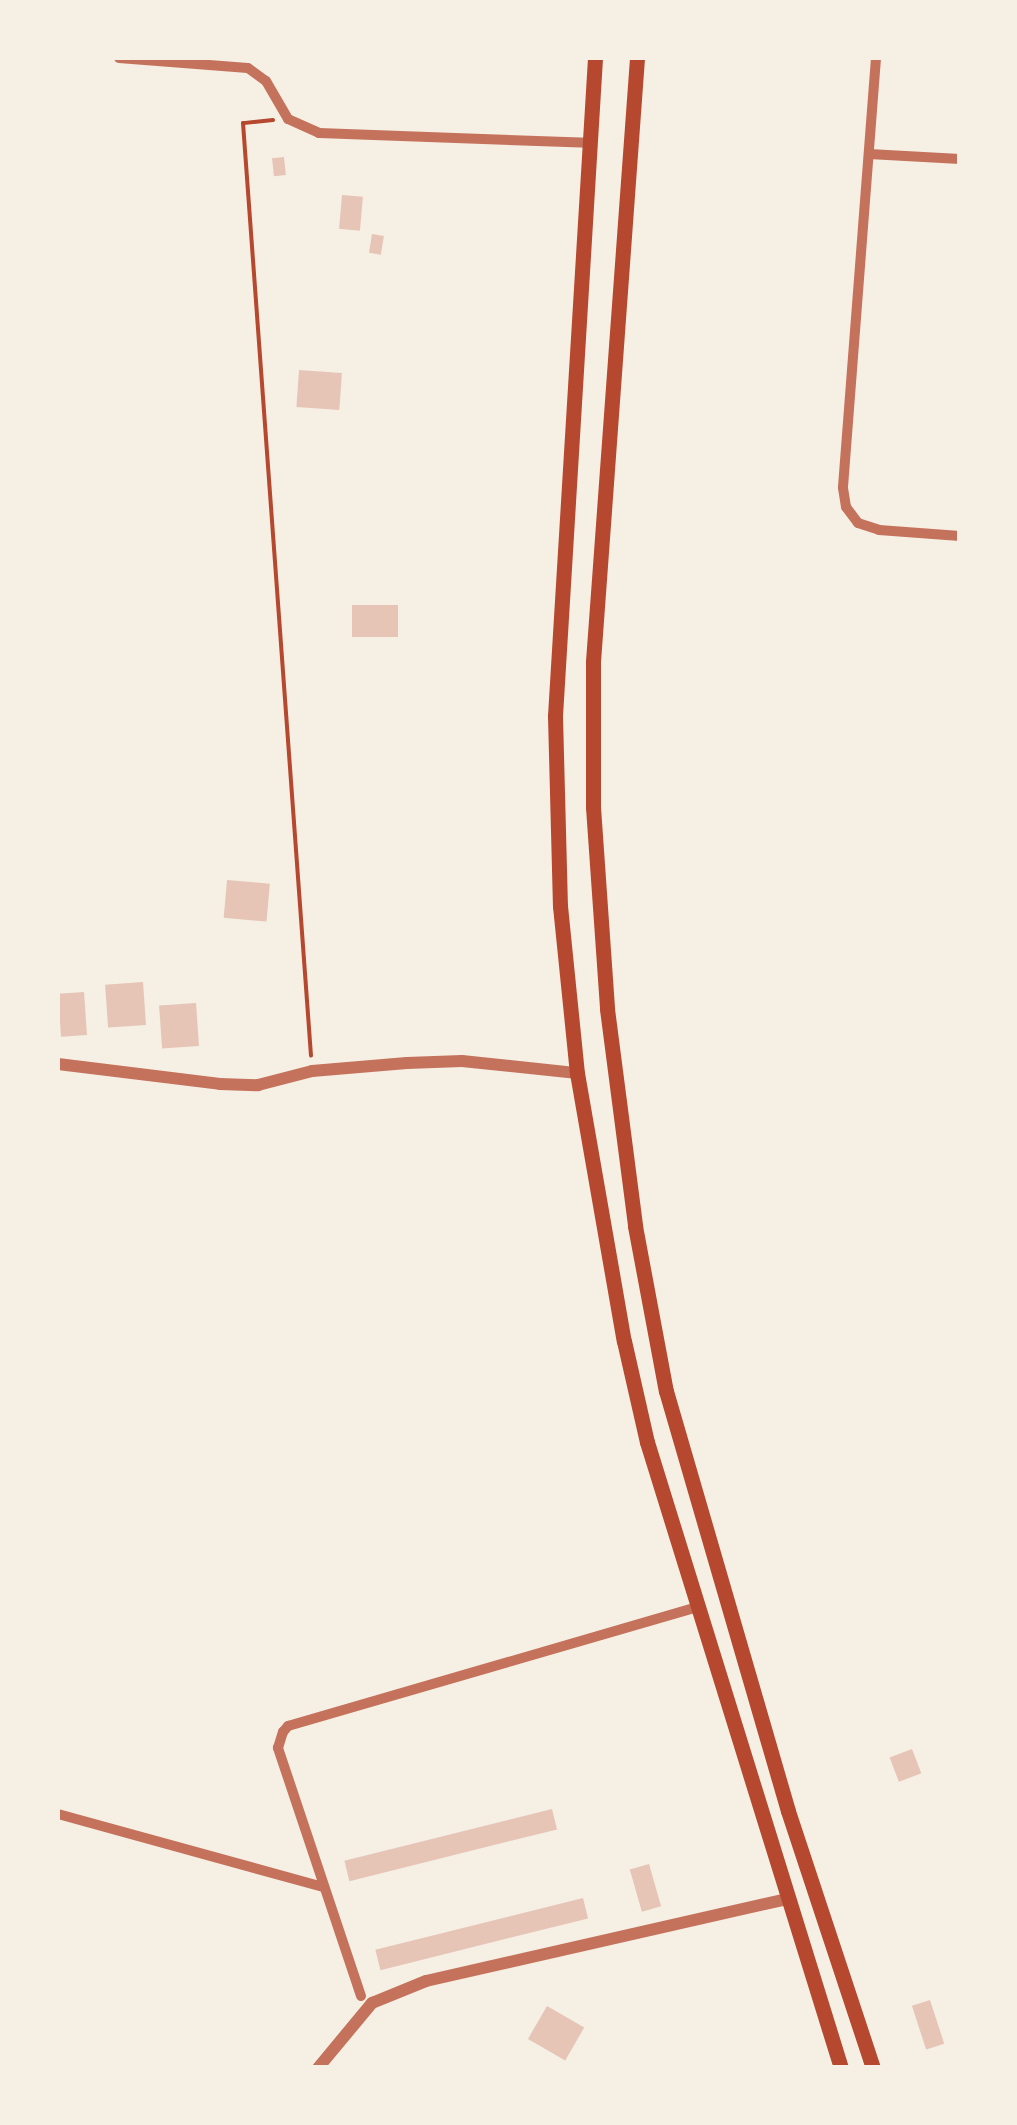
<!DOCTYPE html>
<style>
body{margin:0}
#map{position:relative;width:1017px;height:2125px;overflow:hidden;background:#f6efe4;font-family:Commissioner,sans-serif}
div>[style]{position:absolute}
.building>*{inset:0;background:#e6c5b7;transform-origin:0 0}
.path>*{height:4px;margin:-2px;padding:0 2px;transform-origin:2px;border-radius:2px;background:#b5482f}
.minor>*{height:10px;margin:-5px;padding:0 5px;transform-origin:5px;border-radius:5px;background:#c5725c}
.tertiary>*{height:12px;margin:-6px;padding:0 6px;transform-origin:6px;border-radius:6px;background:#c5725c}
.trunk>*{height:15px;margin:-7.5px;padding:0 7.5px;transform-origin:7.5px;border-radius:7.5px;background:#b5482f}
span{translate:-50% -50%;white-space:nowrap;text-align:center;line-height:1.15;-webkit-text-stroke:10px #f6efe4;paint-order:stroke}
.frame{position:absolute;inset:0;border:60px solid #f6efe4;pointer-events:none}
</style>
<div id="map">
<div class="building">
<div style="left:284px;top:157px;width:18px;height:12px;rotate:84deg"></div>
<div style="left:342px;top:195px;width:21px;height:34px;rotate:5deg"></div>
<div style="left:372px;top:234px;width:12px;height:19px;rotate:9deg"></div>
<div style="left:299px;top:370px;width:43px;height:37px;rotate:4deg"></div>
<div style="left:352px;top:605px;width:46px;height:32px"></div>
<div style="left:227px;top:880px;width:43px;height:38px;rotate:5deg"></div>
<div style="left:143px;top:982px;width:43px;height:38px;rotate:86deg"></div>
<div style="left:84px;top:992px;width:43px;height:26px;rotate:86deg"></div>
<div style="left:196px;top:1003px;width:43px;height:37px;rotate:86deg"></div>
<div style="left:912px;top:1749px;width:26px;height:24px;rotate:69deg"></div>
<div style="left:552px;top:1809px;width:21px;height:214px;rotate:76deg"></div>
<div style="left:649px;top:1864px;width:44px;height:20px;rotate:74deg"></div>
<div style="left:583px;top:1898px;width:21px;height:214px;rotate:76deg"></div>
<div style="left:930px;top:2000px;width:46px;height:19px;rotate:72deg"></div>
<div style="left:547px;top:2006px;width:43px;height:38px;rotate:30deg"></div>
</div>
<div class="path">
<div style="left:273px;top:120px;width:30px;rotate:174deg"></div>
<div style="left:243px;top:123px;width:935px;rotate:85.83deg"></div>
</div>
<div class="minor">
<div style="left:119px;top:58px;width:129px;rotate:4.4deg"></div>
<div style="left:248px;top:68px;width:22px;rotate:36deg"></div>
<div style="left:266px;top:81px;width:44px;rotate:59.9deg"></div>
<div style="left:288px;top:119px;width:34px;rotate:24deg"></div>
<div style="left:319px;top:133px;width:269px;rotate:2.1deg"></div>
<div style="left:876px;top:58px;width:431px;rotate:94.4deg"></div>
<div style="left:843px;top:488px;width:19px;rotate:81deg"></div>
<div style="left:846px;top:507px;width:20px;rotate:53deg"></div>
<div style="left:858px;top:523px;width:22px;rotate:18deg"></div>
<div style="left:879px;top:530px;width:81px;rotate:4.2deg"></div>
<div style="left:869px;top:154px;width:91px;rotate:3.1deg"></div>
<div style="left:58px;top:1814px;width:275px;rotate:15.4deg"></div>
<div style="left:361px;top:1996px;width:262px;rotate:-108.5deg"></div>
<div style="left:278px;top:1748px;width:17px;rotate:-73deg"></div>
<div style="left:283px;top:1732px;width:8px;rotate:-50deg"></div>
<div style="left:288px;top:1726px;width:426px;rotate:-16.2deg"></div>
</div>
<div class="tertiary">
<div style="left:58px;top:1064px;width:163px;rotate:7deg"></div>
<div style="left:220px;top:1084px;width:38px;rotate:2deg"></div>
<div style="left:258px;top:1085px;width:56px;rotate:-14.5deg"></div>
<div style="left:312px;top:1071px;width:95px;rotate:-4.8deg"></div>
<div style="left:407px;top:1063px;width:55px;rotate:-2.1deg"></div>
<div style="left:462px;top:1061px;width:116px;rotate:6deg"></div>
<div style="left:318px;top:2068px;width:85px;rotate:-50.3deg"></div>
<div style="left:372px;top:2003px;width:58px;rotate:-22.2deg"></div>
<div style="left:426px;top:1981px;width:370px;rotate:-12.8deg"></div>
</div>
<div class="trunk">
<div style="left:595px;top:58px;width:659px;rotate:93.48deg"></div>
<div style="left:555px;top:716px;width:190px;rotate:88.5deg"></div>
<div style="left:560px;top:906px;width:168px;rotate:84.2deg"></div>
<div style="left:577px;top:1073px;width:272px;rotate:80.1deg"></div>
<div style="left:624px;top:1341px;width:104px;rotate:77.2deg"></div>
<div style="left:647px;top:1442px;width:655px;rotate:72.78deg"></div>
<div style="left:637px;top:58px;width:606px;rotate:94.17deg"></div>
<div style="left:593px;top:662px;width:145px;rotate:90deg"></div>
<div style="left:593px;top:807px;width:202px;rotate:86deg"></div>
<div style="left:607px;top:1009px;width:219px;rotate:82.6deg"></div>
<div style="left:635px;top:1226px;width:168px;rotate:79.4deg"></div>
<div style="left:666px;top:1391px;width:437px;rotate:73.8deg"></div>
<div style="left:788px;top:1811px;width:271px;rotate:71.7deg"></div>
</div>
<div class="frame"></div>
</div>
